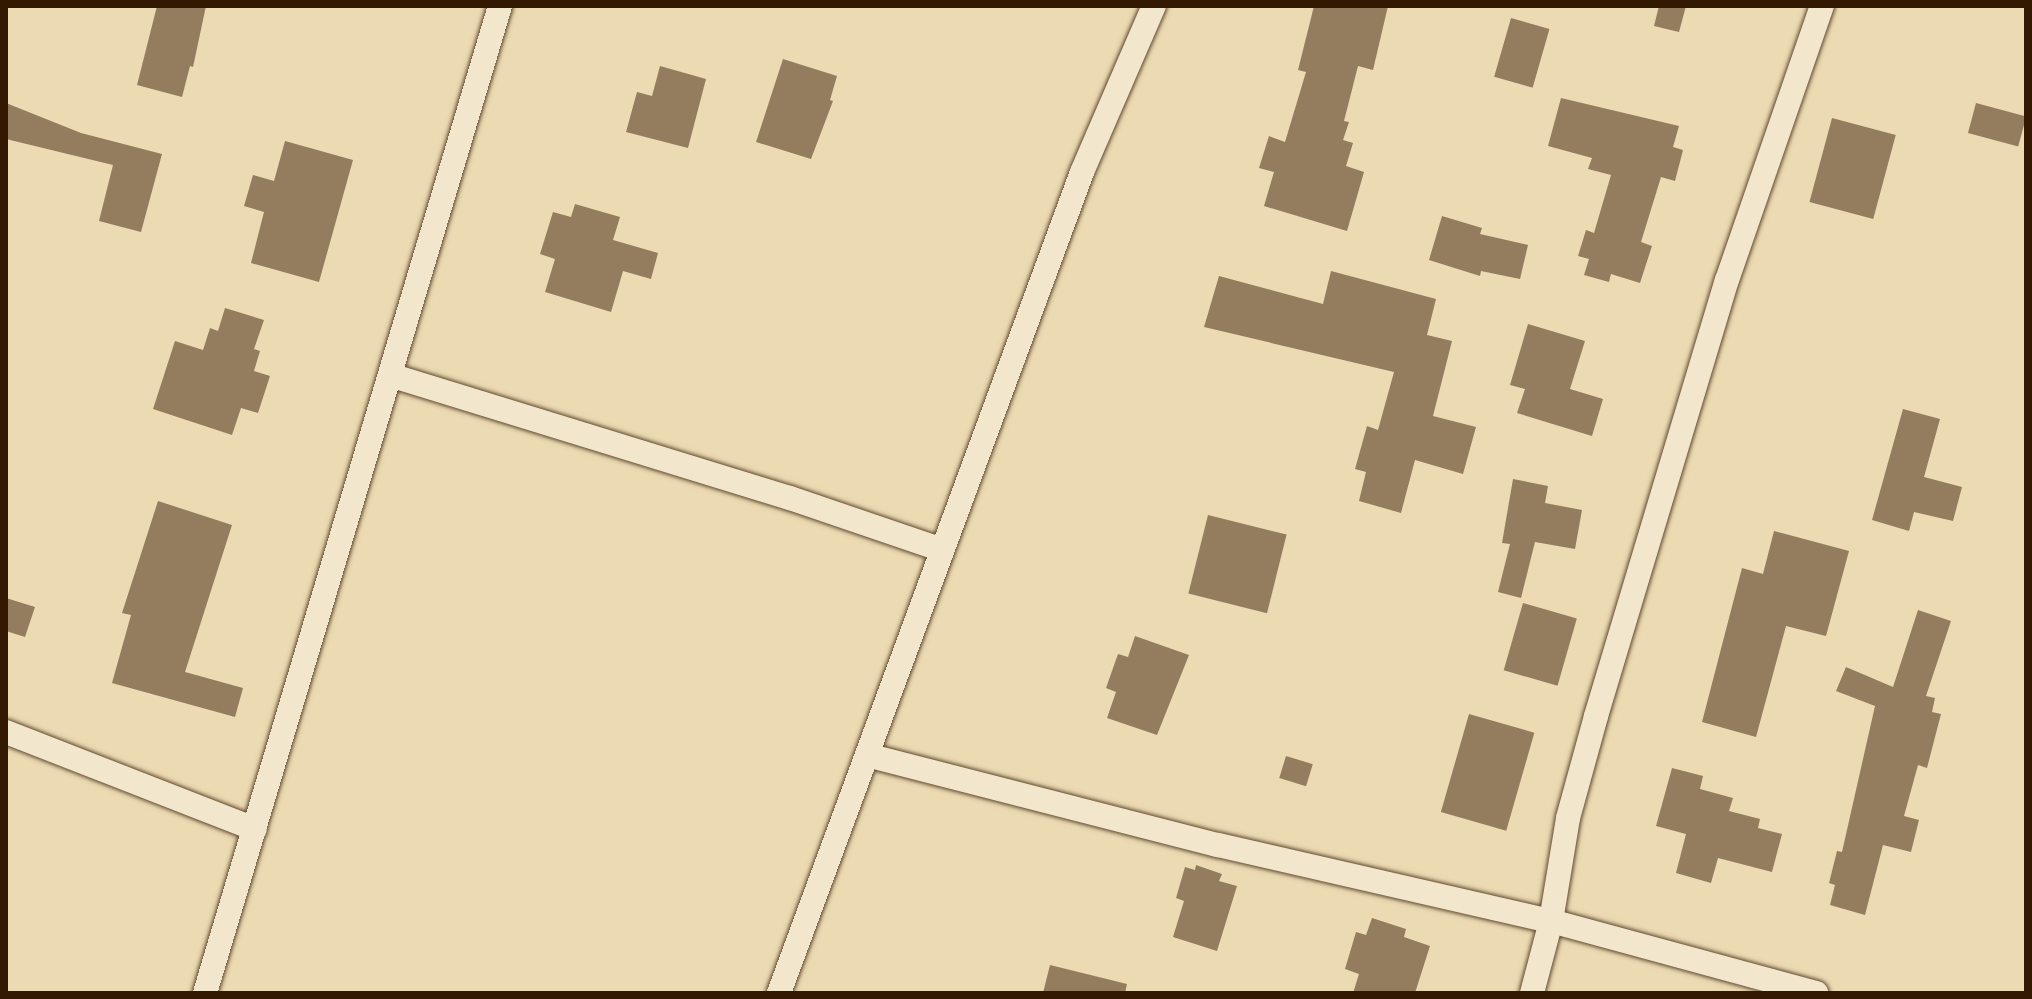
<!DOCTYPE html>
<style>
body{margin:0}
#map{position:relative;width:2032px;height:999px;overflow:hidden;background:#ebdab2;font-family:"IM FELL English",serif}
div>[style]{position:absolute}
.building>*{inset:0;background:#937d5e;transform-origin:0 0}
.roads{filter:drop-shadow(0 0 2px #61482e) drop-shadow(0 0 2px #61482e)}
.minor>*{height:24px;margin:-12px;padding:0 12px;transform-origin:12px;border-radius:12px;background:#f2e7cd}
span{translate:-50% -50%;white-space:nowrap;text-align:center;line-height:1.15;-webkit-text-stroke:8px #f2e7cd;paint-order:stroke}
.frame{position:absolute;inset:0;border:8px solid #331802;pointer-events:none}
</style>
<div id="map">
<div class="building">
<div style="clip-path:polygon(157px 6px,206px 6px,193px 67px,190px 66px,182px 97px,137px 85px)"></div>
<div style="clip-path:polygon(1314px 6px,1388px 6px,1373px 70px,1358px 66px,1344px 121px,1349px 122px,1343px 140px,1353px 143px,1346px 166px,1364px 172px,1347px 231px,1264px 206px,1274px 172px,1259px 168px,1269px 136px,1285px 142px,1306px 72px,1298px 70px)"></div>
<div style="clip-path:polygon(1659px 6px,1686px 6px,1679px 32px,1654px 26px)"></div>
<div style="left:1511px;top:18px;width:40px;height:61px;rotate:16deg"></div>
<div style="clip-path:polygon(783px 59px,837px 76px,830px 100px,833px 101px,811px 159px,756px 142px)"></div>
<div style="clip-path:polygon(660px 66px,706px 79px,688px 148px,626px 132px,637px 92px,652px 96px)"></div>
<div style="clip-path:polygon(1561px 98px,1679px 126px,1673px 147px,1683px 150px,1675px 181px,1661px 177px,1641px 242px,1652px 246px,1640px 283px,1611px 274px,1609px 282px,1584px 275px,1589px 259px,1578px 256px,1586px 230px,1594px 233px,1611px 175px,1588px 169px,1592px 158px,1548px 146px)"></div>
<div style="clip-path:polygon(6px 103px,81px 133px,162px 154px,141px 232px,99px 221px,113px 165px,6px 139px)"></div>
<div style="left:1976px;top:103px;width:52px;height:31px;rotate:15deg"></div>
<div style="left:1832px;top:118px;width:66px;height:87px;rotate:15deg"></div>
<div style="clip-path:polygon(285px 141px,353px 160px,319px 282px,251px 263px,264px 212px,244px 206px,253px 175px,274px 181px)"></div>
<div style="clip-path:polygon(575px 204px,620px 217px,613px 240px,658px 253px,651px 279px,623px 271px,611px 312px,545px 292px,555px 259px,540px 254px,553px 212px,571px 217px)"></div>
<div style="clip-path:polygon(1442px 216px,1482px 228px,1480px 234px,1528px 245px,1520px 279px,1481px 271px,1480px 276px,1429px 260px)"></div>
<div style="clip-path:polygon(1331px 271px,1436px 299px,1427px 335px,1452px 341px,1433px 416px,1476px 427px,1463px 474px,1415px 460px,1401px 513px,1359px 501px,1366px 472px,1355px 469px,1367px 426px,1378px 430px,1394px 372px,1204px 327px,1219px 276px,1323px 304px)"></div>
<div style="clip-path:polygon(225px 308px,264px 320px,254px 349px,260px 351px,254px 371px,270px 376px,258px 413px,241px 408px,232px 435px,153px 409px,175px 341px,203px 350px,210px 328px,218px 331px)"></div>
<div style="clip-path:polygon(1528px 324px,1585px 341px,1570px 389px,1603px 399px,1592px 436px,1517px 413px,1525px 389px,1510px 385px)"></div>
<div style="clip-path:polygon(1903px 409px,1940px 419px,1924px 477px,1962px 487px,1953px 521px,1914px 512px,1909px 531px,1872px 520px)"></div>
<div style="clip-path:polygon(1513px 479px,1548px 486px,1545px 503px,1582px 510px,1575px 549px,1535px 542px,1521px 598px,1498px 592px,1510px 544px,1502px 543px)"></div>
<div style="clip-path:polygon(158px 501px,232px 525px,185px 672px,243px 688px,235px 717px,112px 683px,131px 615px,122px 613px)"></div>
<div style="left:1208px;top:515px;width:81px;height:81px;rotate:14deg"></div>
<div style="clip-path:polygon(1774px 531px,1849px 551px,1826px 636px,1786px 626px,1756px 737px,1702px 722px,1742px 568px,1763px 574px)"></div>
<div style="clip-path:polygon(6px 598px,35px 607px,25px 637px,6px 631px)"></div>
<div style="left:1523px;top:603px;width:56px;height:70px;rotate:16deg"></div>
<div style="clip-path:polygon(1918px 610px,1951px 621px,1926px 696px,1935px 698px,1932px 712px,1941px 714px,1927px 768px,1918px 765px,1904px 816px,1919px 820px,1911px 852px,1883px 845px,1865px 915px,1830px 905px,1835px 885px,1829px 883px,1837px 851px,1842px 852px,1875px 706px,1836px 691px,1846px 667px,1893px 687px)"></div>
<div style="clip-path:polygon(1135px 636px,1189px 655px,1157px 735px,1107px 718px,1116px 692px,1106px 688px,1118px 654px,1128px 657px)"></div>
<div style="left:1469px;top:714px;width:68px;height:102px;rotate:16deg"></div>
<div style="left:1286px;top:756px;width:28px;height:23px;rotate:17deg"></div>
<div style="clip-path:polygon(1672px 768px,1703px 776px,1700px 789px,1733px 798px,1729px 811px,1760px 819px,1758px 828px,1782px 834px,1772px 872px,1718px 858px,1711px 883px,1676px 873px,1686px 834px,1656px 826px)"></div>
<div style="clip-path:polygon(1196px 865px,1222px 874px,1219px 881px,1237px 886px,1217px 951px,1173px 937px,1184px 901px,1176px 898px,1185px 867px,1195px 870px)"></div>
<div style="clip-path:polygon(1372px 918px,1406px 929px,1404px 937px,1430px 946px,1415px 993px,1353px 993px,1359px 974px,1345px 969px,1356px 932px,1366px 935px)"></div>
<div style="clip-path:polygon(1050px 965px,1127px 984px,1125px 993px,1043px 993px)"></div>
</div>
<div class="roads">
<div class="minor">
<div style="left:390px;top:375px;width:418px;rotate:17.1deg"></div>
<div style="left:790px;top:498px;width:158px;rotate:18.8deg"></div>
<div style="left:6px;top:732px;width:267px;rotate:21.3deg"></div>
<div style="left:867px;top:755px;width:362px;rotate:14.4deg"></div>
<div style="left:1218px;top:845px;width:342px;rotate:12.9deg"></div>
<div style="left:1551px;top:921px;width:275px;rotate:15.2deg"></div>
<div style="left:205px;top:993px;width:1030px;rotate:-73.36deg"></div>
<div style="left:779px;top:993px;width:875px;rotate:-69.74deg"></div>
<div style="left:1082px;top:172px;width:181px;rotate:-66.6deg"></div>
<div style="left:1532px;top:993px;width:74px;rotate:-75.2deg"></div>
<div style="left:1551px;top:921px;width:104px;rotate:-80.6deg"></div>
<div style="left:1568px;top:818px;width:106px;rotate:-74.6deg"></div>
<div style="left:1596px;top:716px;width:455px;rotate:-73.3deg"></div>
<div style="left:1727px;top:280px;width:290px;rotate:-70.9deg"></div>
</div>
</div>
<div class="frame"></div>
</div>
